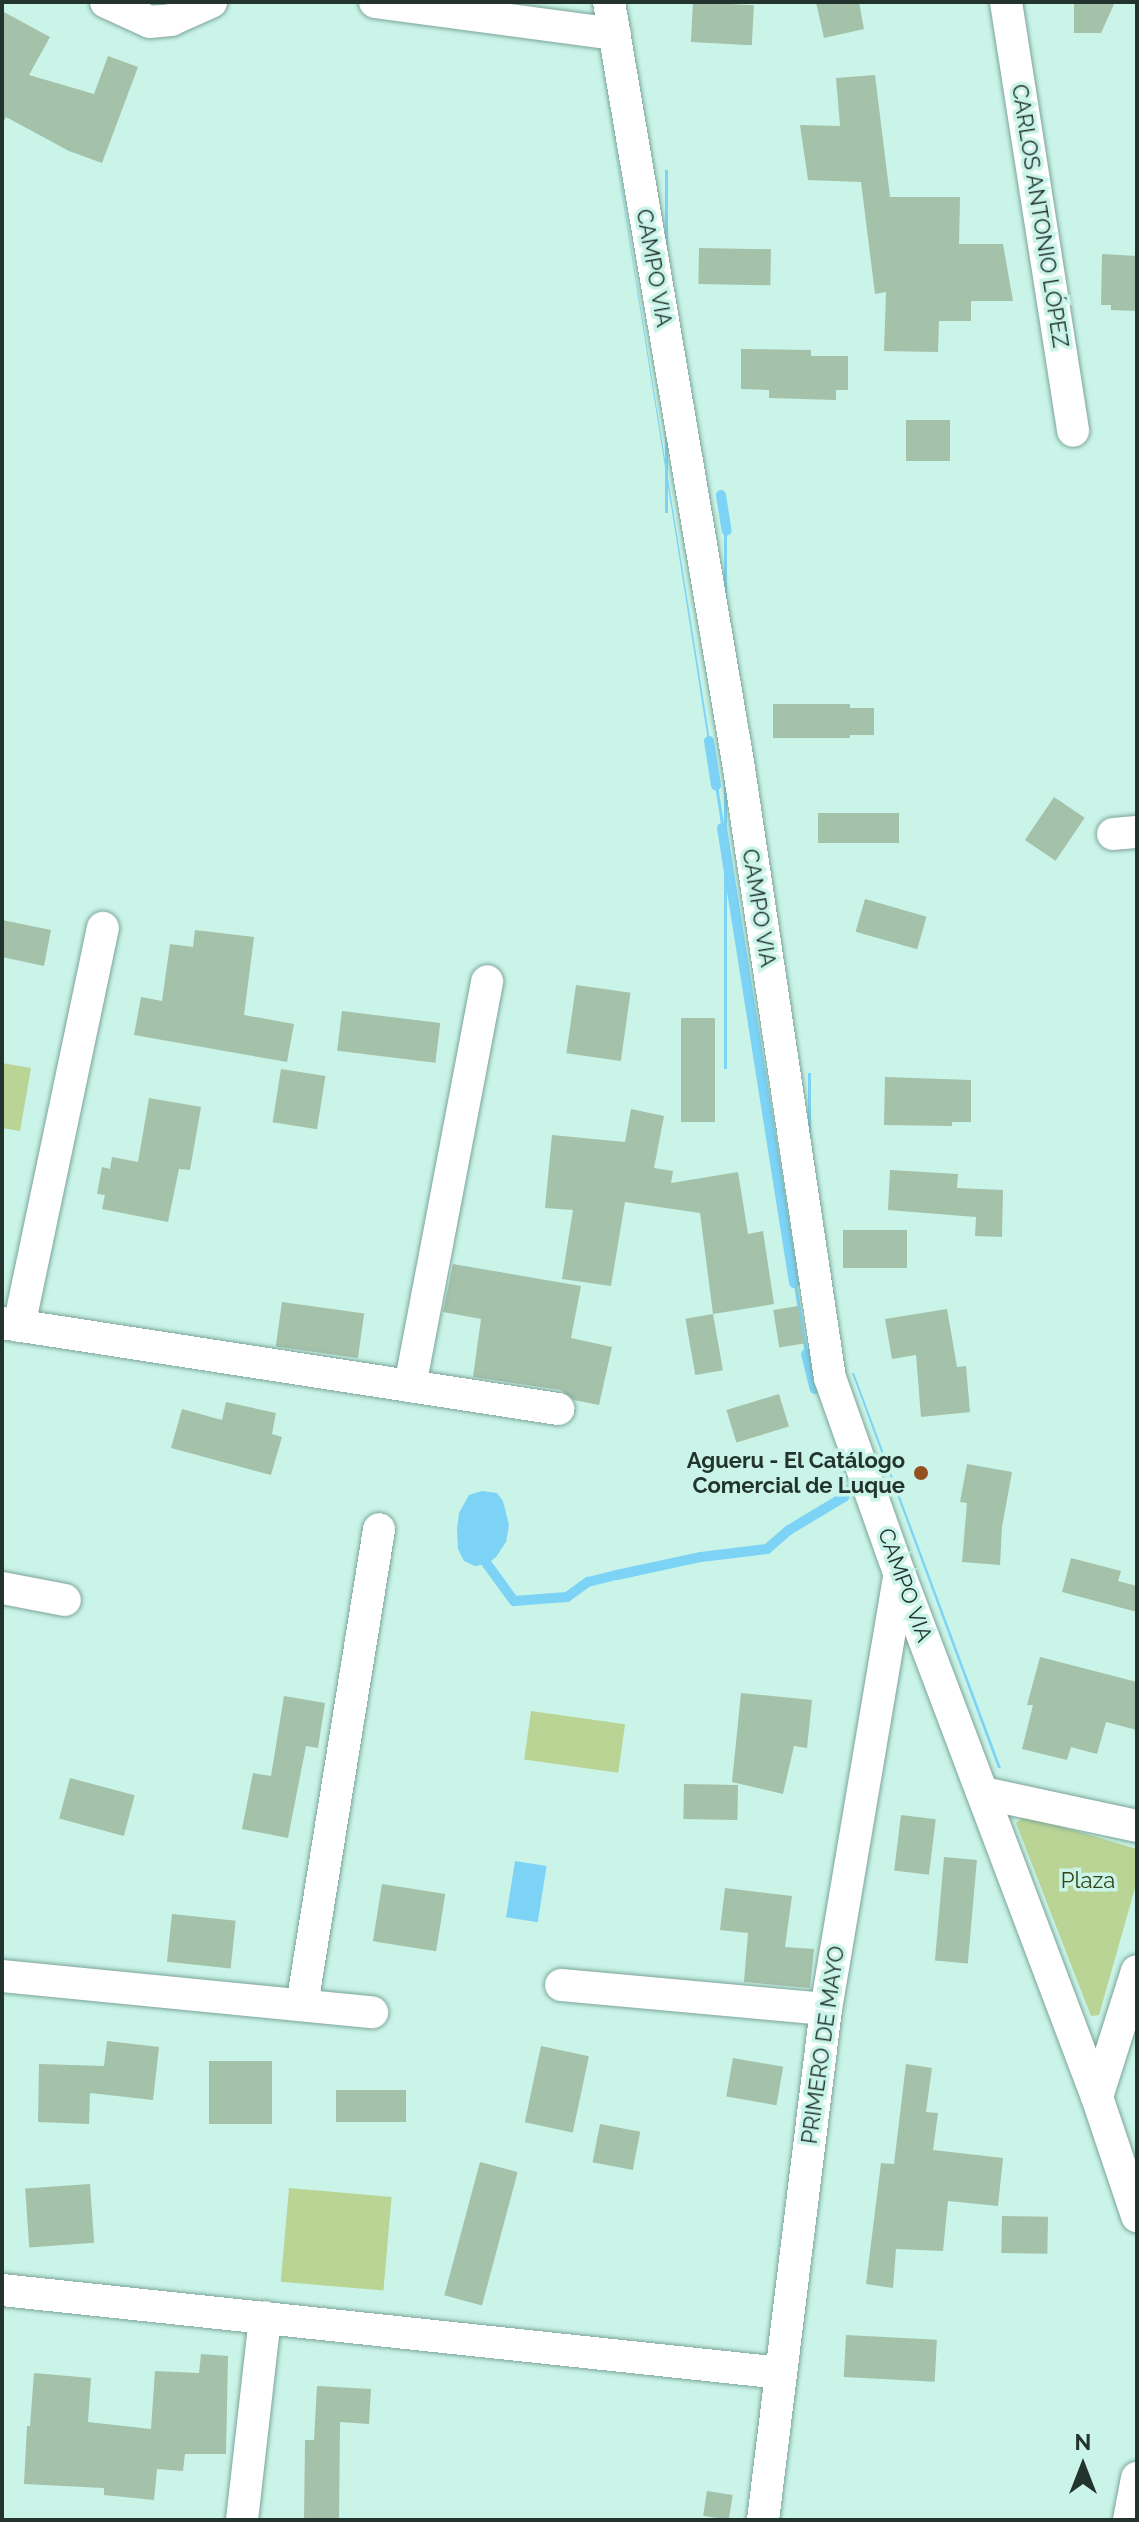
<!DOCTYPE html>
<meta charset="utf-8">
<style>
body{margin:0}
#map{position:relative;width:1139px;height:2522px;overflow:hidden;background:#caf4e8;font-family:Raleway,sans-serif}
div>[style]{position:absolute}
.green>*{inset:0;background:#b9d495;transform-origin:0 0}
.water>*{inset:0;background:#7cd3f6;transform-origin:0 0}
.stream>*{height:10px;margin:-5px;padding:0 5px;transform-origin:5px;border-radius:5px;background:#7cd3f6}
.building>*{inset:0;background:#a4c1aa;transform-origin:0 0}
.roads{filter:drop-shadow(0 0 2px #7ca499) drop-shadow(0 0 2px #7ca499)}
.minor>*{height:32px;margin:-16px;padding:0 16px;transform-origin:16px;border-radius:16px;background:#fff}
.dots>*{width:22px;height:22px;translate:-50% -50%;box-sizing:border-box;border:4px solid #caf4e8;border-radius:50%}
span{translate:-50% -50%;white-space:nowrap;text-align:center;line-height:1.15;-webkit-text-stroke:7px #caf4e8;paint-order:stroke}
.street-label{font-size:22px;color:#23342f}
.poi-label{font-size:22px;color:#23342f;font-weight:700}
.right{translate:-100% -50%;text-align:right}
.park-label{font-size:22px;color:#324413}
.frame{position:absolute;inset:0;border:4px solid #23342f;pointer-events:none}
.north{position:absolute;left:1043px;top:2426px;width:80px;height:80px;-webkit-text-stroke:6px #caf4e8;paint-order:stroke;rotate:0deg;font-size:22px;font-weight:700;line-height:32px;text-align:center;color:#23342f}
.north::after{content:'';display:block;margin:auto;width:28px;height:36px;background:#23342f;clip-path:polygon(50% 0,100% 100%,50% 72%,0 100%)}
</style>
<div id="map">
<div class="green">
<div style="clip-path:polygon(2px 1063px,31px 1068px,20px 1131px,2px 1128px)"></div>
<div style="left:531px;top:1711px;width:95px;height:49px;rotate:8deg"></div>
<div style="clip-path:polygon(1025px 1816px,1137px 1849px,1137px 1881px,1099px 2015px,1091px 2016px,1016px 1823px)"></div>
<div style="left:289px;top:2188px;width:103px;height:94px;rotate:5deg"></div>
</div>
<div class="water">
<div style="clip-path:polygon(600px 54px,712px 753px,710px 753px)"></div>
<div style="left:665px;top:170px;width:3px;height:343px"></div>
<div style="left:724px;top:518px;width:3px;height:551px"></div>
<div style="left:716px;top:773px;width:599px;height:3px;rotate:81deg"></div>
<div style="left:808px;top:1073px;width:3px;height:298px"></div>
<div style="clip-path:polygon(852px 1373px,854px 1373px,1001px 1768px,998px 1768px)"></div>
<div style="clip-path:polygon(482px 1491px,497px 1493px,503px 1501px,509px 1525px,506px 1542px,496px 1557px,487px 1564px,475px 1566px,464px 1561px,458px 1549px,457px 1529px,459px 1513px,469px 1495px)"></div>
<div style="left:515px;top:1861px;width:32px;height:57px;rotate:9deg"></div>
</div>
<div class="stream">
<div style="left:721px;top:495px;width:36px;rotate:81deg"></div>
<div style="left:709px;top:741px;width:45px;rotate:81deg"></div>
<div style="left:722px;top:828px;width:461px;rotate:81deg"></div>
<div style="left:806px;top:1354px;width:36px;rotate:76deg"></div>
<div style="left:487px;top:1564px;width:46px;rotate:53.9deg"></div>
<div style="left:514px;top:1601px;width:53px;rotate:-4.3deg"></div>
<div style="left:567px;top:1597px;width:26px;rotate:-36deg"></div>
<div style="left:588px;top:1582px;width:30px;rotate:-14deg"></div>
<div style="left:617px;top:1575px;width:86px;rotate:-12.1deg"></div>
<div style="left:701px;top:1557px;width:66px;rotate:-6.9deg"></div>
<div style="left:767px;top:1549px;width:29px;rotate:-41deg"></div>
<div style="left:789px;top:1530px;width:64px;rotate:-31deg"></div>
<div style="left:844px;top:1497px;width:8px;rotate:-60deg"></div>
</div>
<div class="building">
<div style="left:693px;top:2px;width:61px;height:40px;rotate:3deg"></div>
<div style="clip-path:polygon(816px 2px,859px 2px,864px 29px,824px 38px)"></div>
<div style="clip-path:polygon(1074px 2px,1115px 2px,1101px 33px,1074px 33px)"></div>
<div style="clip-path:polygon(2px 11px,50px 37px,29px 75px,94px 94px,108px 56px,138px 67px,102px 163px,69px 151px,6px 117px,2px 125px)"></div>
<div style="clip-path:polygon(875px 75px,890px 197px,960px 197px,959px 244px,1003px 244px,1013px 301px,971px 301px,971px 321px,939px 321px,938px 352px,884px 351px,886px 292px,875px 294px,861px 182px,808px 180px,800px 125px,840px 126px,836px 78px)"></div>
<div style="left:699px;top:248px;width:72px;height:36px;rotate:1deg"></div>
<div style="clip-path:polygon(1102px 254px,1137px 256px,1137px 311px,1111px 310px,1111px 305px,1101px 305px)"></div>
<div style="clip-path:polygon(741px 349px,811px 350px,811px 356px,848px 356px,848px 390px,836px 390px,836px 400px,769px 398px,769px 390px,741px 389px)"></div>
<div style="left:950px;top:420px;width:41px;height:44px;rotate:90deg"></div>
<div style="clip-path:polygon(773px 704px,850px 704px,850px 708px,874px 708px,874px 735px,850px 735px,850px 738px,773px 738px)"></div>
<div style="left:1054px;top:797px;width:37px;height:52px;rotate:34deg"></div>
<div style="left:818px;top:813px;width:81px;height:30px"></div>
<div style="left:865px;top:899px;width:64px;height:34px;rotate:16deg"></div>
<div style="clip-path:polygon(2px 920px,51px 930px,44px 966px,2px 957px)"></div>
<div style="clip-path:polygon(195px 930px,254px 937px,244px 1015px,294px 1024px,287px 1062px,134px 1035px,141px 997px,162px 1001px,170px 944px,193px 947px)"></div>
<div style="left:576px;top:985px;width:55px;height:69px;rotate:8deg"></div>
<div style="left:342px;top:1011px;width:99px;height:40px;rotate:7deg"></div>
<div style="left:681px;top:1018px;width:34px;height:104px"></div>
<div style="left:281px;top:1069px;width:45px;height:54px;rotate:9deg"></div>
<div style="clip-path:polygon(885px 1077px,971px 1080px,971px 1122px,952px 1122px,952px 1126px,884px 1125px)"></div>
<div style="clip-path:polygon(149px 1098px,201px 1107px,190px 1170px,179px 1169px,168px 1222px,102px 1209px,105px 1195px,97px 1194px,102px 1167px,110px 1169px,112px 1157px,138px 1162px)"></div>
<div style="clip-path:polygon(631px 1109px,664px 1116px,654px 1168px,673px 1171px,671px 1183px,738px 1172px,748px 1234px,763px 1231px,774px 1304px,713px 1314px,700px 1213px,625px 1202px,611px 1286px,562px 1279px,573px 1210px,545px 1208px,552px 1135px,625px 1142px)"></div>
<div style="clip-path:polygon(890px 1170px,958px 1174px,957px 1188px,1003px 1190px,1002px 1237px,975px 1236px,976px 1217px,888px 1210px)"></div>
<div style="left:843px;top:1230px;width:64px;height:38px"></div>
<div style="clip-path:polygon(453px 1264px,581px 1286px,571px 1338px,612px 1347px,599px 1405px,574px 1400px,561px 1390px,473px 1377px,481px 1319px,443px 1312px)"></div>
<div style="left:282px;top:1302px;width:83px;height:45px;rotate:8deg"></div>
<div style="left:798px;top:1306px;width:38px;height:25px;rotate:81deg"></div>
<div style="clip-path:polygon(947px 1309px,957px 1367px,966px 1366px,970px 1412px,921px 1417px,916px 1355px,892px 1359px,885px 1319px)"></div>
<div style="left:713px;top:1314px;width:57px;height:28px;rotate:80deg"></div>
<div style="left:779px;top:1394px;width:34px;height:55px;rotate:73deg"></div>
<div style="clip-path:polygon(226px 1402px,276px 1413px,272px 1434px,282px 1437px,271px 1475px,171px 1448px,182px 1409px,222px 1420px)"></div>
<div style="clip-path:polygon(967px 1464px,1012px 1472px,1002px 1527px,1000px 1565px,962px 1562px,967px 1503px,960px 1502px)"></div>
<div style="clip-path:polygon(1071px 1558px,1121px 1571px,1118px 1581px,1137px 1586px,1137px 1612px,1062px 1592px)"></div>
<div style="clip-path:polygon(1040px 1657px,1137px 1682px,1137px 1730px,1106px 1722px,1097px 1754px,1071px 1747px,1067px 1760px,1022px 1749px,1033px 1705px,1027px 1705px)"></div>
<div style="clip-path:polygon(741px 1693px,812px 1700px,807px 1748px,794px 1746px,783px 1794px,732px 1782px)"></div>
<div style="clip-path:polygon(284px 1696px,325px 1703px,318px 1748px,306px 1746px,288px 1838px,242px 1829px,253px 1773px,271px 1776px)"></div>
<div style="left:70px;top:1778px;width:67px;height:42px;rotate:15deg"></div>
<div style="left:684px;top:1784px;width:54px;height:35px;rotate:1deg"></div>
<div style="left:901px;top:1815px;width:35px;height:56px;rotate:7deg"></div>
<div style="left:944px;top:1857px;width:33px;height:104px;rotate:5deg"></div>
<div style="left:382px;top:1884px;width:64px;height:58px;rotate:9deg"></div>
<div style="clip-path:polygon(725px 1888px,792px 1896px,785px 1947px,814px 1949px,810px 1988px,744px 1982px,748px 1933px,720px 1930px)"></div>
<div style="left:172px;top:1914px;width:64px;height:48px;rotate:6deg"></div>
<div style="clip-path:polygon(107px 2041px,159px 2047px,153px 2100px,90px 2093px,89px 2124px,38px 2122px,39px 2064px,104px 2066px)"></div>
<div style="left:541px;top:2046px;width:49px;height:78px;rotate:12deg"></div>
<div style="left:733px;top:2058px;width:51px;height:39px;rotate:10deg"></div>
<div style="left:209px;top:2061px;width:63px;height:63px"></div>
<div style="clip-path:polygon(906px 2064px,932px 2068px,926px 2112px,938px 2113px,933px 2150px,1003px 2158px,998px 2206px,948px 2201px,943px 2251px,896px 2249px,893px 2288px,866px 2284px,881px 2163px,894px 2164px)"></div>
<div style="left:336px;top:2090px;width:70px;height:32px"></div>
<div style="left:600px;top:2124px;width:41px;height:39px;rotate:11deg"></div>
<div style="left:480px;top:2162px;width:39px;height:138px;rotate:15deg"></div>
<div style="left:90px;top:2184px;width:59px;height:65px;rotate:86deg"></div>
<div style="left:1002px;top:2216px;width:46px;height:37px;rotate:1deg"></div>
<div style="left:846px;top:2335px;width:91px;height:42px;rotate:3deg"></div>
<div style="clip-path:polygon(201px 2354px,228px 2356px,226px 2454px,185px 2454px,183px 2471px,157px 2469px,154px 2500px,104px 2495px,104px 2488px,24px 2484px,27px 2426px,30px 2426px,34px 2373px,91px 2378px,88px 2422px,151px 2429px,155px 2371px,199px 2373px)"></div>
<div style="clip-path:polygon(317px 2386px,371px 2389px,369px 2424px,340px 2422px,339px 2520px,304px 2520px,305px 2440px,314px 2440px)"></div>
<div style="left:707px;top:2491px;width:26px;height:25px;rotate:9deg"></div>
</div>
<div class="roads">
<div class="minor">
<div style="left:106px;top:2px;width:48px;rotate:24.4deg"></div>
<div style="left:150px;top:22px;width:21px;rotate:-5deg"></div>
<div style="left:171px;top:20px;width:44px;rotate:-24.2deg"></div>
<div style="left:375px;top:2px;width:242px;rotate:7.6deg"></div>
<div style="left:609px;top:2px;width:771px;rotate:80.37deg"></div>
<div style="left:738px;top:762px;width:623px;rotate:81.51deg"></div>
<div style="left:830px;top:1378px;width:207px;rotate:70.5deg"></div>
<div style="left:899px;top:1573px;width:560px;rotate:69.3deg"></div>
<div style="left:1097px;top:2097px;width:126px;rotate:71.4deg"></div>
<div style="left:1006px;top:2px;width:434px;rotate:81.1deg"></div>
<div style="left:1113px;top:834px;width:24px;rotate:-5deg"></div>
<div style="left:2px;top:1323px;width:563px;rotate:8.79deg"></div>
<div style="left:19px;top:1326px;width:407px;rotate:-78.1deg"></div>
<div style="left:410px;top:1386px;width:412px;rotate:-79.2deg"></div>
<div style="left:2px;top:1588px;width:64px;rotate:10.8deg"></div>
<div style="left:983px;top:1793px;width:157px;rotate:12.1deg"></div>
<div style="left:2px;top:1976px;width:372px;rotate:5.6deg"></div>
<div style="left:561px;top:1985px;width:266px;rotate:5.2deg"></div>
<div style="left:302px;top:2005px;width:482px;rotate:-80.8deg"></div>
<div style="left:1097px;top:2097px;width:132px;rotate:-72.4deg"></div>
<div style="left:2px;top:2290px;width:783px;rotate:6.08deg"></div>
<div style="left:242px;top:2520px;width:204px;rotate:-83.5deg"></div>
<div style="left:763px;top:2520px;width:515px;rotate:-82.97deg"></div>
<div style="left:826px;top:2009px;width:439px;rotate:-80.4deg"></div>
<div style="left:1129px;top:2520px;width:43px;rotate:-79.2deg"></div>
</div>
</div>
<div class="dots">
<div style="left:921px;top:1473px;background:#935120"></div>
</div>
<div class="street-label">
<span style="left:1040px;top:216px;rotate:81deg">CARLOS ANTONIO LÓPEZ</span>
<span style="left:654px;top:268px;rotate:80deg">CAMPO VIA</span>
<span style="left:759px;top:908px;rotate:81deg">CAMPO VIA</span>
<span style="left:905px;top:1585px;rotate:70deg">CAMPO VIA</span>
<span style="left:823px;top:2045px;rotate:-82deg">PRIMERO DE MAYO</span>
</div>
<div class="poi-label">
<span class="right" style="left:905px;top:1473px">Agueru - El Catálogo<br>Comercial de Luque</span>
</div>
<div class="park-label">
<span style="left:1088px;top:1881px">Plaza</span>
</div>
<div class="frame"></div>
<div class="north">N</div>
</div>
